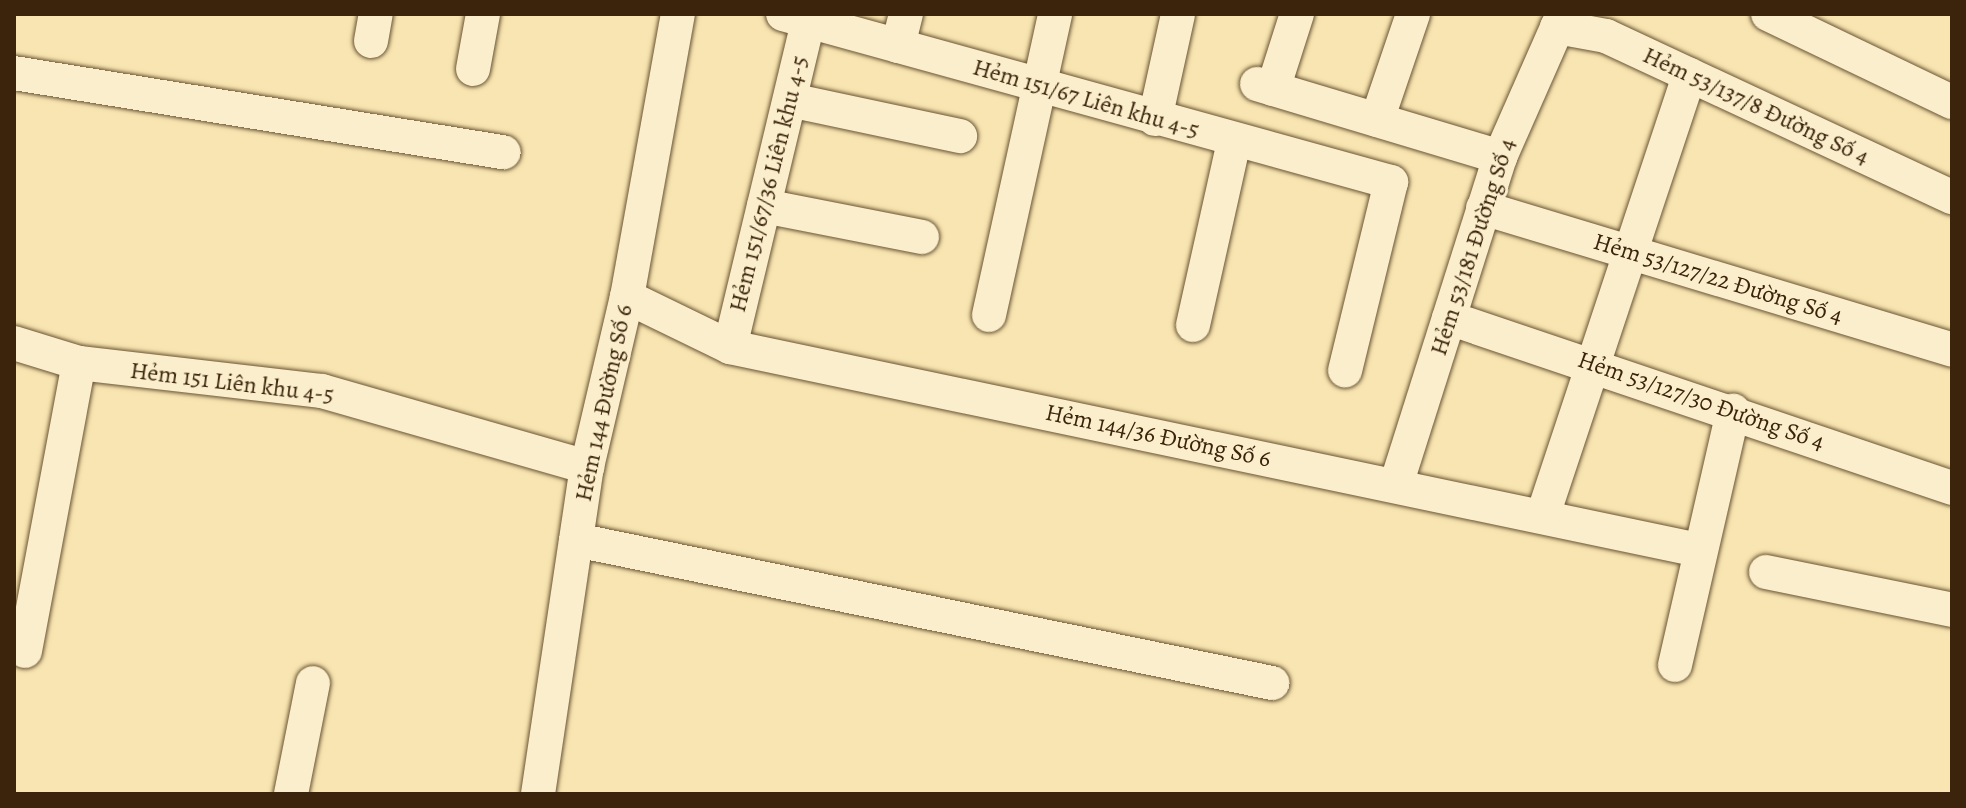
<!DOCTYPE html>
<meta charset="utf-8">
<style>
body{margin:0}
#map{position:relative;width:1966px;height:808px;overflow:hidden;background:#f8e5b1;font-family:Alegreya,serif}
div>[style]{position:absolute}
.roads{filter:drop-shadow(0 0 2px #6a5434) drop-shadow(0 0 2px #6a5434)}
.minor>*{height:34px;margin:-17px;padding:0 17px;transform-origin:17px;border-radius:17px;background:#faeecc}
span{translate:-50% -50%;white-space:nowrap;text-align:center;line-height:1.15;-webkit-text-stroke:6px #faeecc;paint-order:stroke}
.street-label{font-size:24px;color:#3b240b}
.frame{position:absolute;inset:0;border:16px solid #3b240b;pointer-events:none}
</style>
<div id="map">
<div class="roads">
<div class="minor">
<div style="left:783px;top:14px;width:631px;rotate:15.45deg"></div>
<div style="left:1391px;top:182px;width:194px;rotate:103.7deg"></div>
<div style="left:1768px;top:14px;width:204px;rotate:25.6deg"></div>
<div style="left:1557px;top:27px;width:50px;rotate:10.4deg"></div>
<div style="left:1606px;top:36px;width:382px;rotate:25deg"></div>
<div style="left:371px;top:41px;width:27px;rotate:-80deg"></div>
<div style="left:898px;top:46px;width:33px;rotate:-76deg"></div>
<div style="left:473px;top:69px;width:56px;rotate:-79.7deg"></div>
<div style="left:14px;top:73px;width:496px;rotate:9.2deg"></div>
<div style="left:1257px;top:84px;width:254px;rotate:16.7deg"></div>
<div style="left:1273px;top:89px;width:79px;rotate:-72.3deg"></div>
<div style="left:790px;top:100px;width:174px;rotate:12deg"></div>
<div style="left:1155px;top:119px;width:107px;rotate:-77.6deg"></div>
<div style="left:1377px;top:120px;width:112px;rotate:-71.2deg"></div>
<div style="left:764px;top:206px;width:161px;rotate:11.1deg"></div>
<div style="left:1483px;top:208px;width:490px;rotate:16.8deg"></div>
<div style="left:627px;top:297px;width:114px;rotate:25.9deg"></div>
<div style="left:730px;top:347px;width:989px;rotate:11.84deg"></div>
<div style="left:989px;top:315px;width:308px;rotate:-77.6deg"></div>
<div style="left:1449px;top:318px;width:531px;rotate:18.67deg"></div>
<div style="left:1193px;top:325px;width:189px;rotate:-77.4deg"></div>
<div style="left:14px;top:343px;width:68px;rotate:17.1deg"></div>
<div style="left:79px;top:363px;width:245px;rotate:6.6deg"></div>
<div style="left:322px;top:391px;width:276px;rotate:16deg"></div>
<div style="left:730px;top:347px;width:335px;rotate:-76.5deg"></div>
<div style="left:1396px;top:485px;width:344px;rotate:-72.4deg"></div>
<div style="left:1500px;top:157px;width:156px;rotate:-66.2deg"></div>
<div style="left:1543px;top:515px;width:464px;rotate:-71.6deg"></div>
<div style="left:576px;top:540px;width:711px;rotate:11.61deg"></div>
<div style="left:1766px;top:572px;width:190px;rotate:11.5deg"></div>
<div style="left:25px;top:651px;width:293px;rotate:-79.4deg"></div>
<div style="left:1675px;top:665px;width:261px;rotate:-77.1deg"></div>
<div style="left:291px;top:794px;width:113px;rotate:-78.8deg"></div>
<div style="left:538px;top:794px;width:331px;rotate:-81.5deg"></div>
<div style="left:587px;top:467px;width:175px;rotate:-76.8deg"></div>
<div style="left:627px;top:297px;width:288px;rotate:-79.8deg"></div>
</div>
</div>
<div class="street-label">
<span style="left:1086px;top:99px;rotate:16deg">Hẻm 151/67 Liên khu 4-5</span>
<span style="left:1756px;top:106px;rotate:25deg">Hẻm 53/137/8 Đường Số 4</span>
<span style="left:769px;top:184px;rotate:-76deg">Hẻm 151/67/36 Liên khu 4-5</span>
<span style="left:1473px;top:247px;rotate:-72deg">Hẻm 53/181 Đường Số 4</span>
<span style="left:1718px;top:279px;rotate:17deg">Hẻm 53/127/22 Đường Số 4</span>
<span style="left:232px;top:383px;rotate:7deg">Hẻm 151 Liên khu 4-5</span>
<span style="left:1701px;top:401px;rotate:19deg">Hẻm 53/127/30 Đường Số 4</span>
<span style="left:604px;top:403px;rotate:-78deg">Hẻm 144 Đường Số 6</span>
<span style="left:1158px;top:436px;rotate:12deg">Hẻm 144/36 Đường Số 6</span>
</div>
<div class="frame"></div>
</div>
